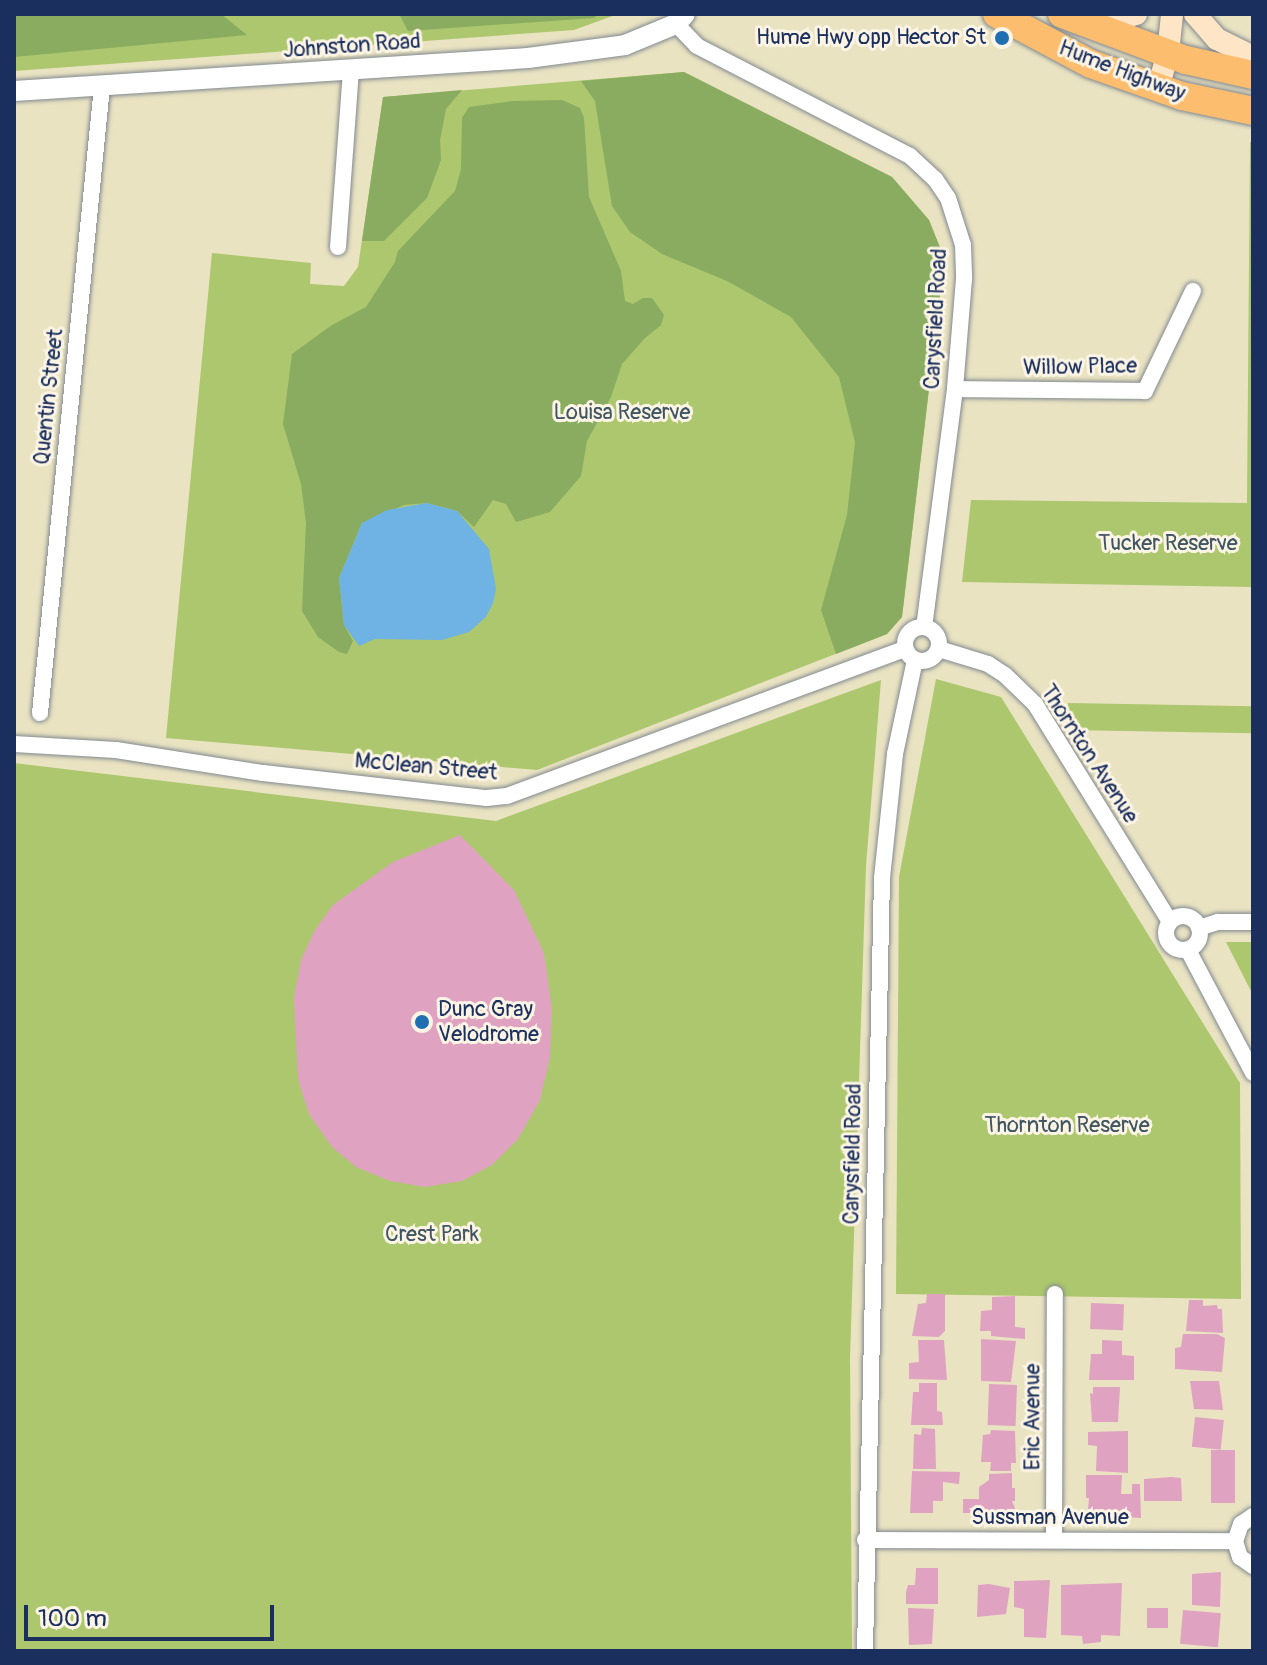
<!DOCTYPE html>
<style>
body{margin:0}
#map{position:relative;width:1267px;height:1665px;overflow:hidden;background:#e9e3c2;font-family:Pangolin,sans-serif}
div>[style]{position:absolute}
.green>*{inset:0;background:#acc76d;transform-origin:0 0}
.forest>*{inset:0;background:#89ac60}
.water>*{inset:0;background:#6fb2e4}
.building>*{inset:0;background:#dfa3c1;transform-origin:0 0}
.roads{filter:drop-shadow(0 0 2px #828990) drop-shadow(0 0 2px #828990)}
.minor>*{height:16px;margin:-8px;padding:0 8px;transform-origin:8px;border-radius:8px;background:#fff}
.minor>.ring{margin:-8px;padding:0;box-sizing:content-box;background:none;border:16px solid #fff;border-radius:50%}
.tertiary>*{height:20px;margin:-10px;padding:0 10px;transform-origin:10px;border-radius:10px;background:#fff}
.secondary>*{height:22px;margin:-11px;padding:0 11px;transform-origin:11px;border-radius:11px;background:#fee5c5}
.trunk>*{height:28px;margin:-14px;padding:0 14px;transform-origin:14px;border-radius:14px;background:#fcbd6f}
.dots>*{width:22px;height:22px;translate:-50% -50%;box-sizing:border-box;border:4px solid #fcf5e5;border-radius:50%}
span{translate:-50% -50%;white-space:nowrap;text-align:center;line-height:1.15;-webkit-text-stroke:6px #fcf5e5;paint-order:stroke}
.poi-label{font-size:22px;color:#1b2f5e}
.right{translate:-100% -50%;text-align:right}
.left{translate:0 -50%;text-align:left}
.street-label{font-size:22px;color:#1b2f5e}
.park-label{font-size:22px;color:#3f5562}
.frame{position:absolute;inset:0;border:16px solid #1b2f5e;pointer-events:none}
.scale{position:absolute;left:24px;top:1605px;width:250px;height:36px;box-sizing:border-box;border:4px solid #1b2f5e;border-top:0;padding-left:10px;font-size:24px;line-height:28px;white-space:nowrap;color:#1b2f5e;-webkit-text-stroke:6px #fcf5e5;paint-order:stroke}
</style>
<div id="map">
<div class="green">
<div style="clip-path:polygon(14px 14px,618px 14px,574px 30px,14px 71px)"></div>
<div style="clip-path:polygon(684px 72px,892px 177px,929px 220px,941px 250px,942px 279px,902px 617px,887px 634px,537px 770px,166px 738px,212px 253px,311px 263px,310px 284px,344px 286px,358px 267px,383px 97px)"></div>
<div style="clip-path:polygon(1250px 142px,1253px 143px,1253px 587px,962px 582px,971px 500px,1247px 503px)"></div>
<div style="clip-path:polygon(936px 679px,1001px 697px,1240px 1083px,1241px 1299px,896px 1294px,899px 877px)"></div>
<div style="clip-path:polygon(881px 680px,866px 866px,850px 1358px,852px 1651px,14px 1651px,14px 763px,496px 821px)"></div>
<div style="left:1068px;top:703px;width:185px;height:27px;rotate:1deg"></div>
<div style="clip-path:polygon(1226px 942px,1253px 942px,1253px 995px)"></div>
</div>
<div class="forest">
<div style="clip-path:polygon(14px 14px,221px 14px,247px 35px,14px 57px)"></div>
<div style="clip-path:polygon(399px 14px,599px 14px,594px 18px,408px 31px)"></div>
<div style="clip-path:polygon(684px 72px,892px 177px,929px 220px,941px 250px,942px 279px,902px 617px,887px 634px,836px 654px,821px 610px,847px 515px,855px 442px,839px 377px,791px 317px,727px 281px,662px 254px,630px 232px,612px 206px,595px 101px,581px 81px)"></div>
<div style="clip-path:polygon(462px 90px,446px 109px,440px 140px,441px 160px,427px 198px,384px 241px,362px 241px,383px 97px)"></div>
<div style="clip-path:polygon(562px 100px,580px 108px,584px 118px,589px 197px,621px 271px,625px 301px,633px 304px,643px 298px,652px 298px,664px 315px,661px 325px,645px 338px,622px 364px,611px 397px,587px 441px,581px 476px,550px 512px,516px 522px,506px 504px,493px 500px,474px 527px,457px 511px,427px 503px,404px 505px,362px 523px,339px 578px,344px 625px,353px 641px,347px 654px,339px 652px,318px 637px,302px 611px,306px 523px,301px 484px,283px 424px,292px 354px,332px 325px,366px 307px,395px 262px,398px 251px,455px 191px,461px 169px,462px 118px,469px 107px,513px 101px)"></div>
</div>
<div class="water">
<div style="clip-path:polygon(427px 503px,457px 511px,489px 549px,496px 589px,493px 603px,486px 617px,469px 632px,442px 640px,375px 639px,359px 646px,344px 625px,339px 578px,362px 523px,387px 510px)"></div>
</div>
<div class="building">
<div style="clip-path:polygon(460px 835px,514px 890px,544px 953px,552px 1009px,550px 1057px,540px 1100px,518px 1139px,492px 1165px,462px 1181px,425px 1187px,390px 1181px,356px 1167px,332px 1147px,309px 1114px,298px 1079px,294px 998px,301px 960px,315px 930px,333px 905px,393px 862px)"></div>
<div style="clip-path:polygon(927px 1294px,945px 1294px,945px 1331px,939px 1337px,912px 1336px,918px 1304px,926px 1303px)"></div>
<div style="clip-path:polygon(1015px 1296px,1015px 1327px,1025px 1328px,1025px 1339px,991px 1336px,991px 1331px,980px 1331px,981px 1311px,992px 1310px,992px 1297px)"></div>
<div style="clip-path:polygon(1189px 1300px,1203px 1300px,1203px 1306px,1217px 1305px,1218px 1309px,1222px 1309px,1223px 1333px,1186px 1331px)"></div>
<div style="left:1091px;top:1303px;width:33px;height:26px;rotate:2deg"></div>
<div style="clip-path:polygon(1183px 1334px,1217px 1334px,1225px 1338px,1222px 1372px,1175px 1369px,1175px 1348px,1181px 1347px)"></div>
<div style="clip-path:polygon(981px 1339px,1016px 1341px,1011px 1382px,981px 1381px)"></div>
<div style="clip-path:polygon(918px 1340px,944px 1340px,947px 1380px,909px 1379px,909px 1363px,919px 1362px)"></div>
<div style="clip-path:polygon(1102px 1340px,1122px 1341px,1122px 1355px,1134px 1356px,1134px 1380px,1089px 1380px,1091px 1354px,1102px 1354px)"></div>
<div style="clip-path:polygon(1190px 1381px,1219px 1381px,1223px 1410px,1194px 1409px)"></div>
<div style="clip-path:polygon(919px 1383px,937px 1383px,937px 1411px,942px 1412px,943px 1425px,911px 1425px,913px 1392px,919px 1392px)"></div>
<div style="left:989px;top:1384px;width:28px;height:41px;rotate:2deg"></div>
<div style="clip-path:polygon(1093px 1387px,1120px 1387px,1118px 1422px,1092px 1422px,1090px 1393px,1093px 1394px)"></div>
<div style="left:1195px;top:1417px;width:29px;height:30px;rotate:6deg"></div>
<div style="clip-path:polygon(922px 1428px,935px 1429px,936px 1469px,913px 1469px,914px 1434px,921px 1435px)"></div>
<div style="clip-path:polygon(991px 1430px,1015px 1431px,1016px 1463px,1011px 1463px,1011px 1471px,990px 1471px,991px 1462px,981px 1462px,983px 1435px,990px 1434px)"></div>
<div style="clip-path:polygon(1128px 1431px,1128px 1473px,1096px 1471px,1097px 1446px,1088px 1445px,1088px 1432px)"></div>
<div style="left:1211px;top:1450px;width:24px;height:53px"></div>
<div style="clip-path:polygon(912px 1471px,960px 1472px,959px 1484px,943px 1482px,943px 1501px,933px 1501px,933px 1513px,910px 1513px)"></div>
<div style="clip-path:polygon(1012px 1473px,1012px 1488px,1015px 1488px,1015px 1501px,1012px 1501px,1015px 1508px,1011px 1513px,963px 1513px,963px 1499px,979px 1499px,979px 1487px,989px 1480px,989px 1474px)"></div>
<div style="clip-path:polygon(1086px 1475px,1122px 1475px,1121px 1494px,1132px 1494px,1132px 1484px,1140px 1484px,1141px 1518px,1093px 1515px,1093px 1509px,1088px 1509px,1089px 1498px,1086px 1498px)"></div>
<div style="clip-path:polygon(1172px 1477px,1181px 1478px,1182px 1501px,1144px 1501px,1144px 1479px)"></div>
<div style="clip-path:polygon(916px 1568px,938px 1568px,938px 1604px,906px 1604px,906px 1592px,908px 1585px,915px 1585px)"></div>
<div style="clip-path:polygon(1221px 1572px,1220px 1607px,1192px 1605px,1192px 1574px)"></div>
<div style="clip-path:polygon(1050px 1580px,1046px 1638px,1024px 1637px,1024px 1609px,1014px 1607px,1014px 1581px)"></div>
<div style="clip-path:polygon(1122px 1583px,1120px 1636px,1101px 1635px,1101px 1642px,1083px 1644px,1082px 1636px,1061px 1635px,1061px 1585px)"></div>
<div style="clip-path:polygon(989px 1584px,1010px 1588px,1006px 1614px,977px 1617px,978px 1585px)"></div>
<div style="clip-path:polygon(908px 1608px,934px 1609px,932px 1644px,909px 1645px)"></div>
<div style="left:1147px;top:1608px;width:21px;height:20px"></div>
<div style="left:1183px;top:1610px;width:38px;height:34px;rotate:5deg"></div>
</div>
<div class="roads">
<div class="minor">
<div style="left:676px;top:24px;width:30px;rotate:46deg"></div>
<div style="left:697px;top:46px;width:240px;rotate:27.3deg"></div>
<div style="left:910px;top:156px;width:34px;rotate:43deg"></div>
<div style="left:935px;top:179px;width:23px;rotate:56deg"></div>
<div style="left:948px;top:198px;width:49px;rotate:72.3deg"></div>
<div style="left:963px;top:245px;width:34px;rotate:88deg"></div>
<div style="left:964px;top:279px;width:110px;rotate:94.7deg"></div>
<div style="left:955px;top:389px;width:240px;rotate:97.4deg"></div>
<div style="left:338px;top:247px;width:177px;rotate:-85.8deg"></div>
<div style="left:955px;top:389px;width:190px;rotate:0.6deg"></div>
<div style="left:1145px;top:391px;width:111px;rotate:-64.4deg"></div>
<div class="ring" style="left:905px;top:627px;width:18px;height:18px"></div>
<div style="left:939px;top:649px;width:51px;rotate:17deg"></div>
<div style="left:988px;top:664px;width:20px;rotate:33deg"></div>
<div style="left:1005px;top:675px;width:42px;rotate:44deg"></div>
<div style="left:1035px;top:704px;width:256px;rotate:58.2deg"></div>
<div style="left:40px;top:713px;width:630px;rotate:-84.35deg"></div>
<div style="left:14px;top:744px;width:102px;rotate:3.4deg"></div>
<div style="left:116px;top:750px;width:149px;rotate:8.9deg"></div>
<div style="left:263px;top:773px;width:225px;rotate:6.4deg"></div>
<div style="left:487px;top:798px;width:20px;rotate:-6deg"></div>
<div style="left:507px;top:796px;width:424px;rotate:-20.3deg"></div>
<div class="ring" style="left:1166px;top:916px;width:18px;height:18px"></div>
<div style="left:1199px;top:928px;width:20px;rotate:-18deg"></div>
<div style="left:1218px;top:922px;width:35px"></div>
<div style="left:1188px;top:950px;width:139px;rotate:62.1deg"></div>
<div style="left:1253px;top:1516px;width:14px;rotate:146deg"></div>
<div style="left:1241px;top:1524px;width:18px;rotate:109deg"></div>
<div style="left:1235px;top:1541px;width:17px;rotate:73deg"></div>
<div style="left:1240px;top:1557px;width:16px;rotate:35deg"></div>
<div style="left:865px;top:1540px;width:370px;rotate:0.2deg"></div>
<div style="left:1054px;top:1540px;width:246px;rotate:-89.8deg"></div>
<div style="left:865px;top:1651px;width:773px;rotate:-88.74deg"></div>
<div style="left:882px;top:878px;width:125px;rotate:-84deg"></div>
<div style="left:895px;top:754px;width:96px;rotate:-78deg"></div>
</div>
<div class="tertiary">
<div style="left:14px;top:91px;width:515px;rotate:-3.67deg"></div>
<div style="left:528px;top:58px;width:98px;rotate:-7.6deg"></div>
<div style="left:625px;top:45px;width:55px;rotate:-22.4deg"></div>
<div style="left:676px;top:24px;width:13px;rotate:-48deg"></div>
</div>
<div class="secondary">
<div style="left:1195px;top:14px;width:33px;rotate:49deg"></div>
<div style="left:1217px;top:39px;width:40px;rotate:26.6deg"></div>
<div style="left:1088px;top:17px;width:31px;rotate:4deg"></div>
<div style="left:1119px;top:19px;width:18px;rotate:-16deg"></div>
<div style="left:1158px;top:88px;width:36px;rotate:-74deg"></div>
<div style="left:1168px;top:53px;width:39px;rotate:-84deg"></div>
</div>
<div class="trunk">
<div style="left:997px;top:14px;width:106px;rotate:28deg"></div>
<div style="left:1091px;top:64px;width:96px;rotate:19.4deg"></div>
<div style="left:1182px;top:96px;width:73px;rotate:11.9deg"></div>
<div style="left:1062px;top:14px;width:132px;rotate:20.4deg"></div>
<div style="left:1186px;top:60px;width:69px;rotate:12.6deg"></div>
</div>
</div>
<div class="dots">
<div style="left:1002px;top:38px;background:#1f6fb2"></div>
<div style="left:422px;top:1022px;background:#1f6fb2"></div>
</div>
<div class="poi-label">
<span class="right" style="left:986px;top:38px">Hume Hwy opp Hector St</span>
<span class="left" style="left:438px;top:1022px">Dunc Gray<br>Velodrome</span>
</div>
<div class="street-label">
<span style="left:352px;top:46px;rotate:-4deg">Johnston Road</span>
<span style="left:1122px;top:71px;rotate:21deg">Hume Highway</span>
<span style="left:936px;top:319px;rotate:-87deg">Carysfield Road</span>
<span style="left:1080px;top:367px;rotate:-1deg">Willow Place</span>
<span style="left:49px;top:397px;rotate:-84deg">Quentin Street</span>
<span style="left:1089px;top:754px;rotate:57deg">Thornton Avenue</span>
<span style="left:426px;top:767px;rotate:5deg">McClean Street</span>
<span style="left:853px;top:1154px;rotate:-89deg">Carysfield Road</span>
<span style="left:1033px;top:1417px;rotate:-90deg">Eric Avenue</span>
<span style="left:1050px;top:1518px">Sussman Avenue</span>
</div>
<div class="park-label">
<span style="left:622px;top:413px">Louisa Reserve</span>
<span style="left:1168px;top:544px">Tucker Reserve</span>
<span style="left:1067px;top:1126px">Thornton Reserve</span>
<span style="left:432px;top:1235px">Crest Park</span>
</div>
<div class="frame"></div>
<div class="scale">100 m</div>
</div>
